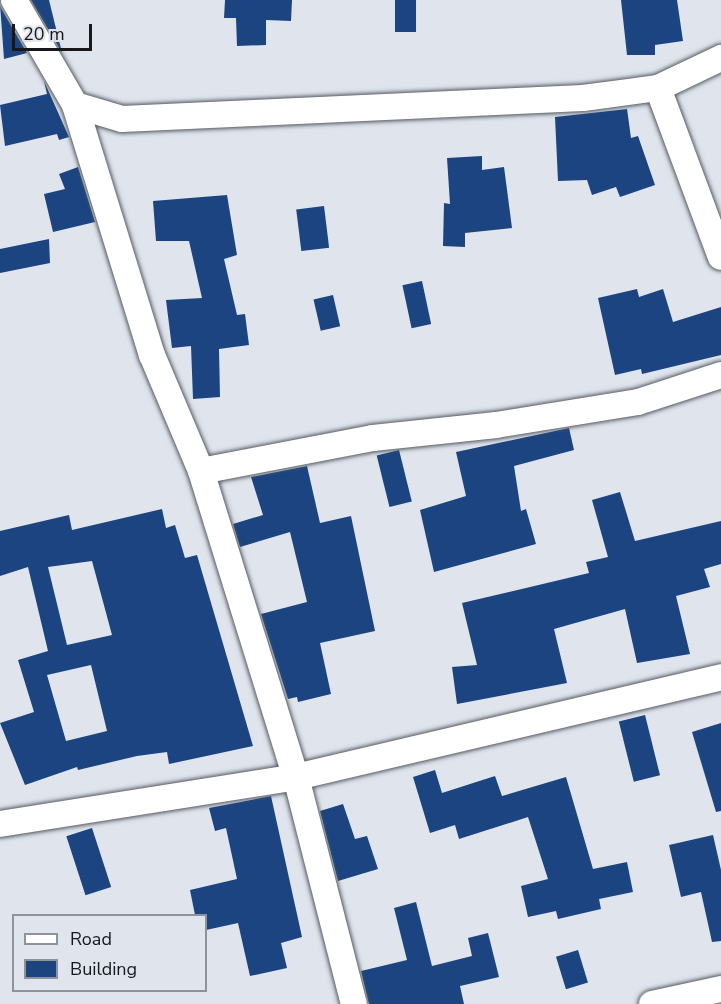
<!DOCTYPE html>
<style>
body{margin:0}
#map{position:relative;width:721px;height:1004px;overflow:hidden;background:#dfe4ed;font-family:"Nunito Sans",sans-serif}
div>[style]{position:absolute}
.building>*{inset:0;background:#1b4480;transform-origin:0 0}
.roads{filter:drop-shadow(0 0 2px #565b62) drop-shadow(0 0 2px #565b62)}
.street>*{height:26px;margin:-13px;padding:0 13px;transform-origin:13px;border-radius:13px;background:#fff}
span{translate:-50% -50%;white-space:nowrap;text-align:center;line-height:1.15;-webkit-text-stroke:6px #dfe4ed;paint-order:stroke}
.legend{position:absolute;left:12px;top:914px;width:195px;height:78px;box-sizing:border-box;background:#dfe4ed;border:2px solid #8f9299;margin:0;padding:8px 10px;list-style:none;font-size:18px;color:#17181b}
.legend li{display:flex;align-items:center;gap:12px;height:30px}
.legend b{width:30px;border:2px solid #8f9299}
.scale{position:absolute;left:12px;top:24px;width:80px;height:27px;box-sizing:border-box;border:3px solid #17181b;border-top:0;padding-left:8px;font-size:18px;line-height:21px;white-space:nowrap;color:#17181b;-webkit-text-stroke:4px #dfe4ed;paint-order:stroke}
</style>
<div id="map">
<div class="building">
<div style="clip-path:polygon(31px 0,49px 0,62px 53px)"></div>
<div style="clip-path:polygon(225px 0,292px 0,291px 21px,266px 20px,266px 45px,237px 46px,236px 18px,224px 18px)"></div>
<div style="left:395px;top:0;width:21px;height:32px"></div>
<div style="clip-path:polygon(621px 0,677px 0,683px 41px,655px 45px,655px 55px,627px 55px)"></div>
<div style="clip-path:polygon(0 4px,1px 8px,27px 53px,4px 59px)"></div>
<div style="clip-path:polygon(44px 81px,69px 137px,59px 140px,57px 134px,5px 146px,0 105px,47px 94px)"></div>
<div style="clip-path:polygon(627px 109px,631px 138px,638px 136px,655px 185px,620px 197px,616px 187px,592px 195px,587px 180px,558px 181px,555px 117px)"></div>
<div style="clip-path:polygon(482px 156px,482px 170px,504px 167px,512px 228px,465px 233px,465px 247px,443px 246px,444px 203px,450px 204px,447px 158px)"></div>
<div style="clip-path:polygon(78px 167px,95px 222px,53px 232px,44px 194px,65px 189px,59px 174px)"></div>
<div style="clip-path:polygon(227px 195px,237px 255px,224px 259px,237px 315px,245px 314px,249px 345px,219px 349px,220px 397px,193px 399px,191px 346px,172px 348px,166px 300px,202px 298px,189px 241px,156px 241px,153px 201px)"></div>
<div style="left:324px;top:206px;width:42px;height:28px;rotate:83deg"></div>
<div style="clip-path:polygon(49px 239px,50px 263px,0 273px,0 249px)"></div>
<div style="left:422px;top:281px;width:44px;height:20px;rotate:78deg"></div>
<div style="clip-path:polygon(637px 289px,639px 297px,663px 289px,673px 322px,721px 307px,721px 355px,642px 374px,641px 369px,615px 375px,598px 298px)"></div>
<div style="left:333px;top:295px;width:32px;height:20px;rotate:77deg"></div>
<div style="clip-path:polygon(569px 428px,574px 450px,514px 466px,521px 511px,526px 509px,536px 544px,434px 572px,420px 510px,466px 496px,456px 452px)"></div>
<div style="left:399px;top:450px;width:53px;height:23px;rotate:76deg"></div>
<div style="clip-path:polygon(307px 466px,320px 523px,351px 516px,375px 631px,320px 643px,331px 694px,298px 702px,297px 697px,288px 699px,261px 614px,307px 602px,290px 532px,240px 547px,233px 524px,263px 515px,251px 477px)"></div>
<div style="clip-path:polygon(620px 492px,635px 541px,721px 521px,721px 564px,704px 569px,710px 587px,676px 596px,690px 654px,637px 663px,625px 609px,554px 629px,567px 683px,457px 704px,452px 667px,477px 665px,462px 603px,589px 573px,586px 562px,608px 557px,592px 500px)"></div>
<div style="clip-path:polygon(evenodd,162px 509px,166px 528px,175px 525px,185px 558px,197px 555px,253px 746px,169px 764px,167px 752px,137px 756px,78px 770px,77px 767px,25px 785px,0 723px,34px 712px,18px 660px,48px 651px,28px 567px,0 576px,0 531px,69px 515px,72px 530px,162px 509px,92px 561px,112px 635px,67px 645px,48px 567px,92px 561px,162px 509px,91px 665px,107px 731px,66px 741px,47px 675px,91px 665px)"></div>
<div style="left:645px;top:715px;width:62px;height:27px;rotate:76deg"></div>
<div style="clip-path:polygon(721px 723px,721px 811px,716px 812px,692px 732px)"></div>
<div style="clip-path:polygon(435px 770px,442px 793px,495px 776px,502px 796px,566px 777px,593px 869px,627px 862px,633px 892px,599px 899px,601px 909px,558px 919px,556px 911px,528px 917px,521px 886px,548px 879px,528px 817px,459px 839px,455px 825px,430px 833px,413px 777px)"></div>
<div style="clip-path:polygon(271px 796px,302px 937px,281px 943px,287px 968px,250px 976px,238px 923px,206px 930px,206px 915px,195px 915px,190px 890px,237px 879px,226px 828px,215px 831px,209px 808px)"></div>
<div style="clip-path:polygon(343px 804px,355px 839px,367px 836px,378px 869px,338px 881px,320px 811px)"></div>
<div style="left:92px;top:828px;width:62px;height:27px;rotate:72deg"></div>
<div style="clip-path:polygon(713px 835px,721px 870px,721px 941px,712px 942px,701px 892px,681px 897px,669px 845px)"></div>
<div style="clip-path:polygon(416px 902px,432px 966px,472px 956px,468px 938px,488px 933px,499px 977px,460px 986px,464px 1004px,369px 1004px,361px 971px,407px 960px,394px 908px)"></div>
<div style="left:578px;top:950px;width:34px;height:23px;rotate:73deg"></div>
</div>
<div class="roads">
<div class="street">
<div style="left:14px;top:0;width:121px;rotate:59.8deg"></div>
<div style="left:75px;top:105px;width:49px;rotate:16.6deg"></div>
<div style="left:122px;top:119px;width:461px;rotate:-2.6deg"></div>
<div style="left:583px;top:98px;width:76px;rotate:-7.6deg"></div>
<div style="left:658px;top:88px;width:70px;rotate:-25.5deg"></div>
<div style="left:658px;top:88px;width:180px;rotate:69.6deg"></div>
<div style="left:75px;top:105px;width:262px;rotate:72.9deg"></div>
<div style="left:152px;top:355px;width:126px;rotate:67.1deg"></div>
<div style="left:201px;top:471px;width:320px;rotate:72.8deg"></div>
<div style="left:296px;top:777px;width:234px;rotate:75.7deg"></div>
<div style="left:201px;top:471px;width:175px;rotate:-10.9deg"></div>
<div style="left:373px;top:438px;width:124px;rotate:-6deg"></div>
<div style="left:496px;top:425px;width:144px;rotate:-9.2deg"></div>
<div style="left:638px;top:402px;width:87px;rotate:-18deg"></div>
<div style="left:0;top:824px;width:300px;rotate:-9deg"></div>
<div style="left:296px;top:777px;width:437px;rotate:-13.2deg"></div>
<div style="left:652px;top:1004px;width:71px;rotate:-12.3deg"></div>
</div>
</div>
<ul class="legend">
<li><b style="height:8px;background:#fff"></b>Road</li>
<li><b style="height:16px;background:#1b4480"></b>Building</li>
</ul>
<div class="scale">20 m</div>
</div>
